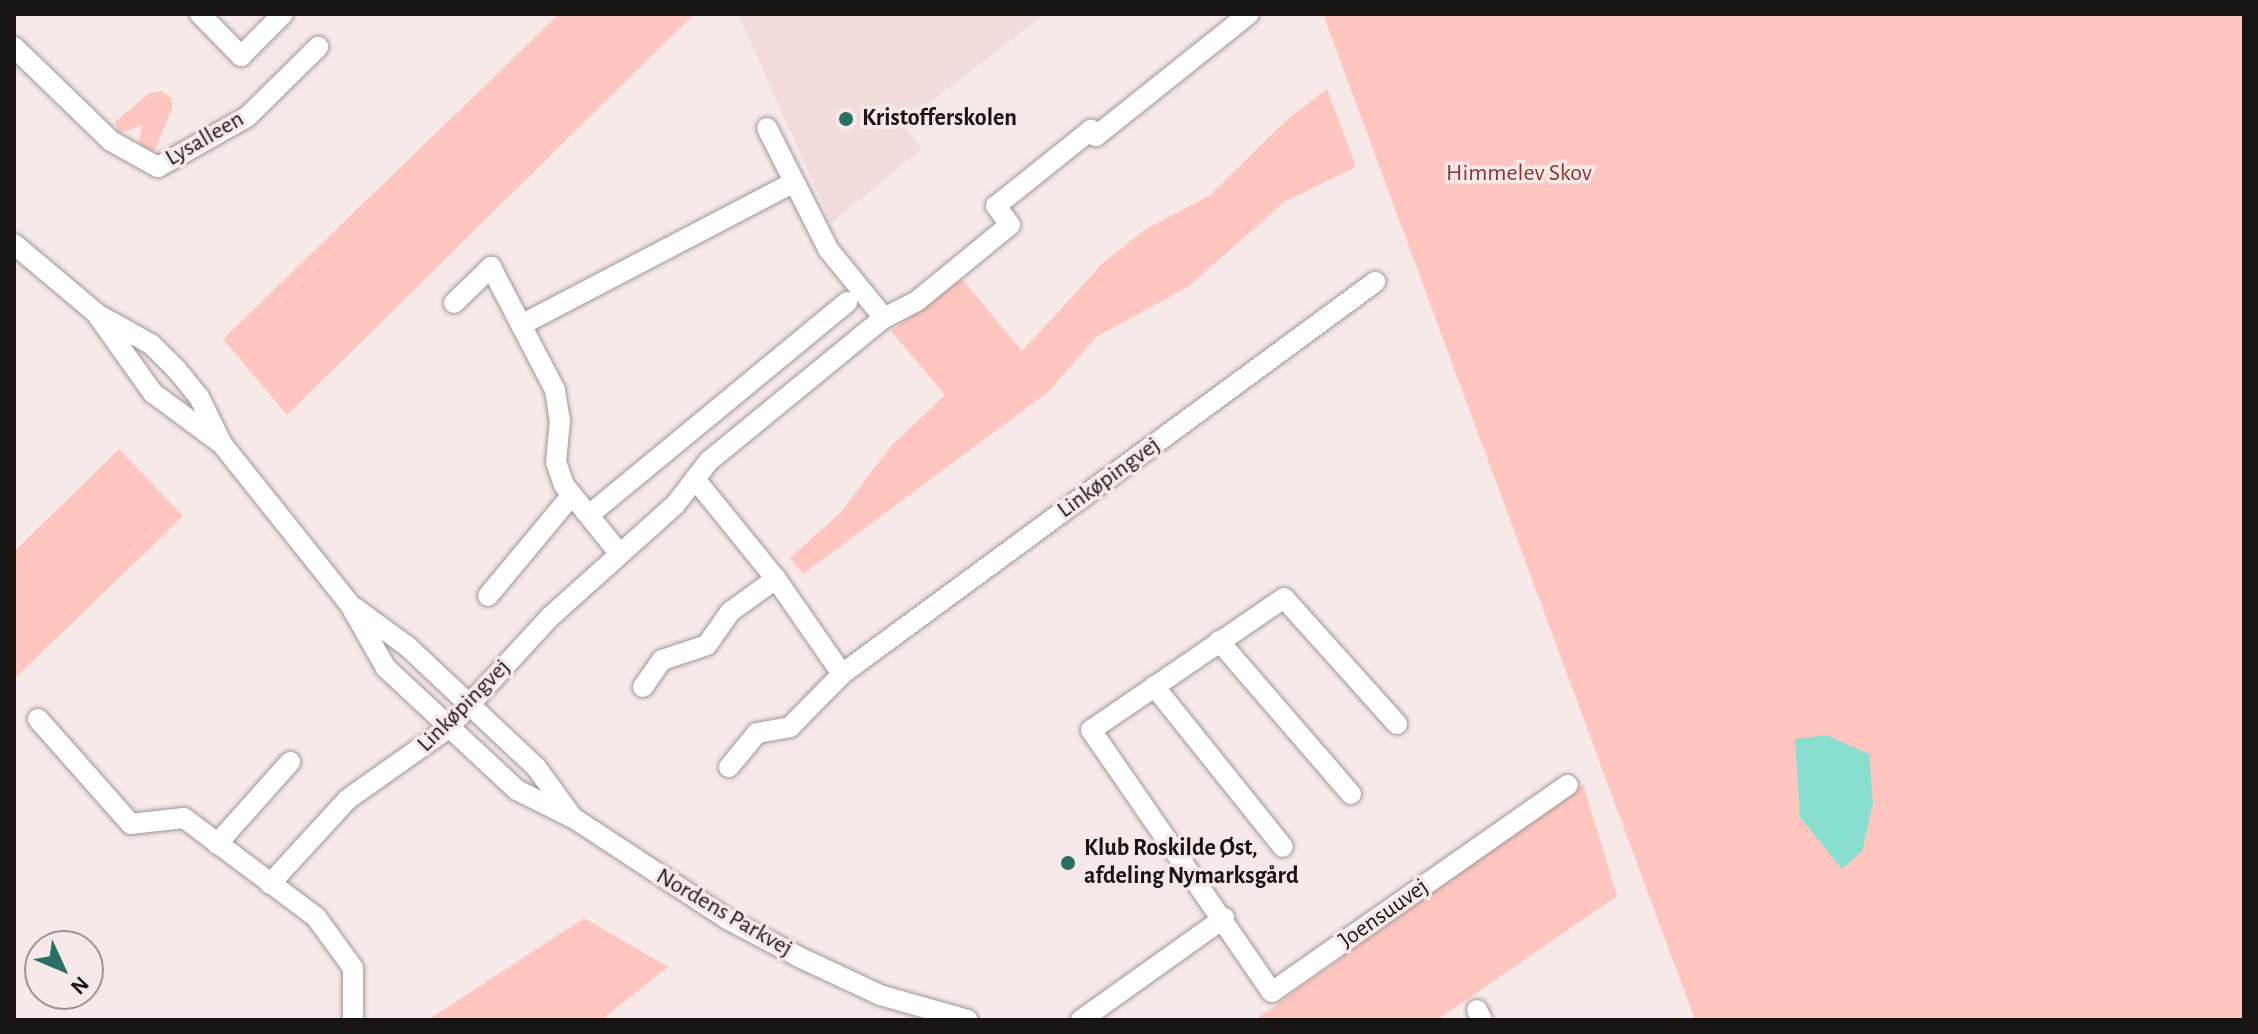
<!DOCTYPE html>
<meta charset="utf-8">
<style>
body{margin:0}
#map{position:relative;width:2258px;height:1034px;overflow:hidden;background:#f6e9e8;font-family:"Alegreya Sans",sans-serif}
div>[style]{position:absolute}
.built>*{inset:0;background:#f1dcd9}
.green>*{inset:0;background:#fec6bf}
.water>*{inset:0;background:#88dfcf}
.roads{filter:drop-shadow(0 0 2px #a19594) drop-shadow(0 0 2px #a19594)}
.street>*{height:20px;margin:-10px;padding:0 10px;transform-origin:10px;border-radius:10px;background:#fff}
.dots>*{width:22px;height:22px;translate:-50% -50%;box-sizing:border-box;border:4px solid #f6e9e8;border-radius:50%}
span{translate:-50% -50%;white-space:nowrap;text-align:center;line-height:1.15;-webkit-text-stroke:7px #f6e9e8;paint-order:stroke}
.poi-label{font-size:24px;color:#191414;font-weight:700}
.left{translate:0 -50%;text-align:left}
.street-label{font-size:24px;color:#191414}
.park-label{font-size:24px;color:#8a352f}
.frame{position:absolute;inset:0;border:16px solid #191414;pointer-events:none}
.north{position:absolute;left:24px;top:930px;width:80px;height:80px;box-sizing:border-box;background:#f6e9e8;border:2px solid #9e9493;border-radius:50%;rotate:134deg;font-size:22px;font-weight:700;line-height:32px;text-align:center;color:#191414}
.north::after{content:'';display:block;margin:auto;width:28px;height:36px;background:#296f63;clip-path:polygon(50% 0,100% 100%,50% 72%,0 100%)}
</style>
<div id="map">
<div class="built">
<div style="clip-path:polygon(738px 14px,1045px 14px,902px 124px,922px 149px,831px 223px)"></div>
</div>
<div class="green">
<div style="clip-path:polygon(559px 14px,694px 14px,287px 415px,223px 339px)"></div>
<div style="clip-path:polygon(1323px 14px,2244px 14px,2244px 1020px,1695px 1020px)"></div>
<div style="clip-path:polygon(1327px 89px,1356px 167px,1284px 202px,1189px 286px,1096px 337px,1048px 392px,803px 574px,790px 558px,840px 513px,892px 445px,945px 395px,891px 331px,962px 279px,1022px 351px,1104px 262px,1146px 229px,1209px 196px,1290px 117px)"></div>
<div style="clip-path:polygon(161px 91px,172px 99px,172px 108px,155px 150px,147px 152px,139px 141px,142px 125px,120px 133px,115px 122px,150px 93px)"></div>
<div style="clip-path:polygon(119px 449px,183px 516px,14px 679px,14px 552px)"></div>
<div style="clip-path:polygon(1583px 784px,1617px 896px,1437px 1020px,1255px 1020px)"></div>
<div style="clip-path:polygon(584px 918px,668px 967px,601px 1020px,428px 1020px)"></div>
</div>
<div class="water">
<div style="clip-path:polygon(1826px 735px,1869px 754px,1873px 803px,1862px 851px,1842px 869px,1800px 817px,1795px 739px)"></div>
</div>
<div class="roads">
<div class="street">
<div style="left:200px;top:14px;width:59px;rotate:45.7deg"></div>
<div style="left:241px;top:56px;width:59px;rotate:-45deg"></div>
<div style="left:14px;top:47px;width:135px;rotate:44.1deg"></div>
<div style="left:111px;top:141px;width:54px;rotate:29deg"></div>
<div style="left:158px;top:167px;width:102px;rotate:-29.3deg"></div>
<div style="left:247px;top:117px;width:100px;rotate:-44.6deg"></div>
<div style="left:767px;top:128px;width:136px;rotate:63.2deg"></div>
<div style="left:828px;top:249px;width:89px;rotate:50.9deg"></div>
<div style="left:14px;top:244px;width:109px;rotate:40.1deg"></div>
<div style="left:97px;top:314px;width:62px;rotate:29.1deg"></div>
<div style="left:151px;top:344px;width:37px;rotate:45deg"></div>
<div style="left:177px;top:370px;width:35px;rotate:51deg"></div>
<div style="left:199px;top:397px;width:52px;rotate:63.9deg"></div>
<div style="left:222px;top:444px;width:203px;rotate:51.4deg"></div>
<div style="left:349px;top:603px;width:75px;rotate:60.4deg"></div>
<div style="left:386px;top:668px;width:179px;rotate:43deg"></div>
<div style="left:517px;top:790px;width:65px;rotate:26.6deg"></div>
<div style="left:575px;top:819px;width:182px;rotate:33.3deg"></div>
<div style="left:727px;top:919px;width:81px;rotate:27.8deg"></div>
<div style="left:799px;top:957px;width:89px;rotate:25.1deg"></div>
<div style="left:880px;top:995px;width:91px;rotate:15.9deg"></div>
<div style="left:454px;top:303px;width:52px;rotate:-44.2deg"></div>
<div style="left:491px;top:267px;width:139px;rotate:62.5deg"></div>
<div style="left:555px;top:390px;width:30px;rotate:81deg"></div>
<div style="left:560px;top:420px;width:42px;rotate:95.4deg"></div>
<div style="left:556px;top:462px;width:24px;rotate:71deg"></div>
<div style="left:564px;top:485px;width:87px;rotate:51deg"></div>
<div style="left:98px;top:316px;width:95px;rotate:54.5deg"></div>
<div style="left:153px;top:393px;width:86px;rotate:36.5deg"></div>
<div style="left:521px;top:325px;width:308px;rotate:-27.6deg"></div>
<div style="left:695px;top:479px;width:129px;rotate:51deg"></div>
<div style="left:776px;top:579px;width:116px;rotate:55.2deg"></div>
<div style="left:842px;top:674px;width:662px;rotate:-36.33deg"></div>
<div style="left:589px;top:515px;width:335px;rotate:-39.5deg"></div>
<div style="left:488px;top:596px;width:131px;rotate:-50.3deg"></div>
<div style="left:355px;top:608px;width:64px;rotate:36.2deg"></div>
<div style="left:407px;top:646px;width:177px;rotate:43.2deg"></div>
<div style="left:536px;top:767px;width:63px;rotate:54deg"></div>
<div style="left:1219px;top:641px;width:202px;rotate:49.2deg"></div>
<div style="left:1154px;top:686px;width:206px;rotate:51.3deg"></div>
<div style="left:643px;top:687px;width:33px;rotate:-55deg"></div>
<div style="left:662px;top:660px;width:47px;rotate:-18.4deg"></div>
<div style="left:707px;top:645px;width:40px;rotate:-55.1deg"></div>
<div style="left:730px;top:612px;width:57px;rotate:-35.7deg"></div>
<div style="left:38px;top:719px;width:140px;rotate:48.5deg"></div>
<div style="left:131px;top:824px;width:53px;rotate:-6.5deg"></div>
<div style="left:184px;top:818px;width:165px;rotate:36.9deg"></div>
<div style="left:316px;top:917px;width:63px;rotate:54deg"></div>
<div style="left:353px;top:968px;width:52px;rotate:90deg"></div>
<div style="left:1397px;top:724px;width:169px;rotate:-131.9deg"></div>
<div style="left:1284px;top:598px;width:234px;rotate:145.6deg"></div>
<div style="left:1091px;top:730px;width:318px;rotate:55.4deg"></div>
<div style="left:1272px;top:992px;width:361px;rotate:-35deg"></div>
<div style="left:729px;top:767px;width:44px;rotate:-50.5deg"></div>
<div style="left:757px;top:733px;width:34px;rotate:-10deg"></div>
<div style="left:790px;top:727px;width:74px;rotate:-45.5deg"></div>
<div style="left:217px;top:844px;width:110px;rotate:-48.3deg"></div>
<div style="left:270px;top:884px;width:115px;rotate:-47.5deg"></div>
<div style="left:348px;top:799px;width:121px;rotate:-35.3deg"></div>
<div style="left:447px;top:729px;width:152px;rotate:-47.4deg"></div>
<div style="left:550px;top:617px;width:168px;rotate:-41.9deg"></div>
<div style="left:675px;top:505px;width:56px;rotate:-52.3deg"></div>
<div style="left:709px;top:461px;width:226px;rotate:-39.3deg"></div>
<div style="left:884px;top:318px;width:37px;rotate:-27deg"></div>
<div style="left:917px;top:301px;width:120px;rotate:-39.3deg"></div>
<div style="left:1010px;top:225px;width:24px;rotate:-126deg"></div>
<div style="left:996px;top:206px;width:122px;rotate:-38.7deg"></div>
<div style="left:1091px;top:130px;width:8px;rotate:50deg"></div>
<div style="left:1096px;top:136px;width:196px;rotate:-38.6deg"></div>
<div style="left:1477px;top:1010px;width:11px;rotate:63deg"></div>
<div style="left:1081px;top:1020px;width:176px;rotate:-35.5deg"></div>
</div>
</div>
<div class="dots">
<div style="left:846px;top:119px;background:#296f63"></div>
<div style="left:1068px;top:863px;background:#296f63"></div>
</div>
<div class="poi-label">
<span class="left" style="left:862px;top:119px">Kristofferskolen</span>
<span class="left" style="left:1084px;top:863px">Klub Roskilde Øst,<br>afdeling Nymarksgård</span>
</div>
<div class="street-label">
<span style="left:205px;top:139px;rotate:-30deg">Lysalleen</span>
<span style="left:1109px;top:478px;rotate:-36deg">Linkøpingvej</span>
<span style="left:464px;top:706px;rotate:-45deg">Linkøpingvej</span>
<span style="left:724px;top:913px;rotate:30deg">Nordens Parkvej</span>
<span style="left:1384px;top:914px;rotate:-35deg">Joensuuvej</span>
</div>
<div class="park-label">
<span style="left:1519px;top:174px">Himmelev Skov</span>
</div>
<div class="frame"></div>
<div class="north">N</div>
</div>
